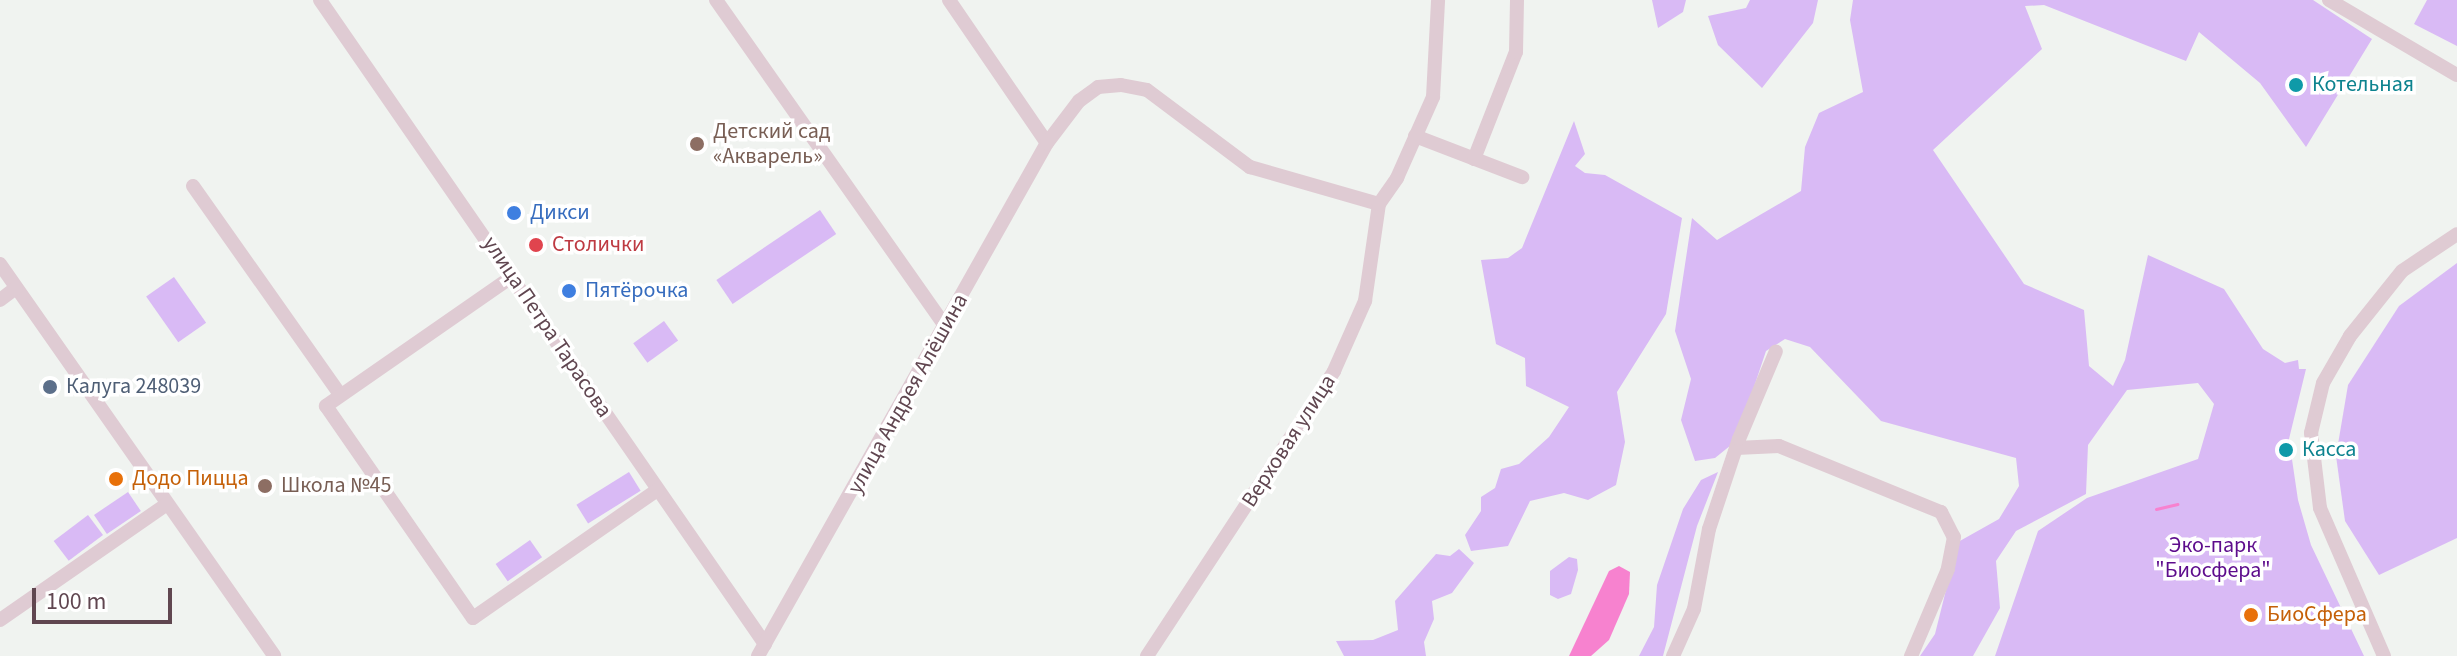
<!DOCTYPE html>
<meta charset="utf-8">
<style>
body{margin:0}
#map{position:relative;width:2457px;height:656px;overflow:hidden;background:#f0f3f0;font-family:"Source Sans 3",sans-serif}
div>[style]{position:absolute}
.green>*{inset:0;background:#d9baf5;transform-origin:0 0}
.water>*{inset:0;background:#f782cf}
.stream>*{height:3px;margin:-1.5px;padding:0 1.5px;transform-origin:1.5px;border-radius:1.5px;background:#f782cf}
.minor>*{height:14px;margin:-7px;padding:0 7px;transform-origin:7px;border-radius:7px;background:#dfcbd3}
.dots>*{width:22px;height:22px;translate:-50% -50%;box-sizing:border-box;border:4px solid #fff;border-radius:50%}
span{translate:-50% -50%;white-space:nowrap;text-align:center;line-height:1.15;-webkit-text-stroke:7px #fff;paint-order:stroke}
.culture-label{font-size:22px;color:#0d838f}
.left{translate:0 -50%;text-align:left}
.education-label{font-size:22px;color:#785e54}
.shop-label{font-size:22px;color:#366cbe}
.health-label{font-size:22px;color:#be3a42}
.street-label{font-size:22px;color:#604650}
.service-label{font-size:22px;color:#4e5e75}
.food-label{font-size:22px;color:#c56008}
.park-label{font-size:22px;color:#5d0c8c}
.scale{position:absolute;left:32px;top:588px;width:140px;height:36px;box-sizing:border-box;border:4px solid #604650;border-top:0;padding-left:10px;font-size:24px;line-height:28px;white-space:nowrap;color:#604650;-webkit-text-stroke:6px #fff;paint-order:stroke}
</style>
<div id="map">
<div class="green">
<div style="clip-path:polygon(1686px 0,1683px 12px,1658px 28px,1652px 0)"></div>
<div style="clip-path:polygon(1750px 0,1818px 0,1813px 23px,1762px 88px,1718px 45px,1708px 16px,1746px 8px)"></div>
<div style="clip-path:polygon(1853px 0,2313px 0,2372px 39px,2306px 147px,2260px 83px,2199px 32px,2186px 61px,2044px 5px,2025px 6px,2042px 49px,1933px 150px,2024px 284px,2084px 310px,2089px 366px,2113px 386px,2125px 360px,2148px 255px,2224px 289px,2263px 349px,2285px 363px,2298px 360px,2299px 369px,2306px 369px,2289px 439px,2298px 500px,2311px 545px,2364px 656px,1995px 656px,2038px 531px,2087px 498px,2198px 459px,2214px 404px,2198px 383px,2127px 390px,2088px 445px,2086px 494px,2016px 531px,1996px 561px,2000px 608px,1973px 656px,1920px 656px,1935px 634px,1958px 542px,1999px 519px,2019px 486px,2016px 458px,1881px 421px,1810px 347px,1785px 339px,1766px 351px,1736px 441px,1715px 458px,1695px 461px,1681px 420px,1691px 379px,1675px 331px,1692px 218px,1717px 240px,1801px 191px,1805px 147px,1819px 113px,1863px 92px,1850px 20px)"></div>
<div style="clip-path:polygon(2427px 0,2457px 0,2457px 46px,2414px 24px)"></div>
<div style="clip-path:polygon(1574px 121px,1585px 154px,1575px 166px,1585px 173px,1605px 175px,1682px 218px,1666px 314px,1617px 392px,1625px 442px,1616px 485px,1588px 500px,1564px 493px,1530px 501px,1508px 546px,1471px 551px,1465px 535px,1481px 511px,1481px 497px,1495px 488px,1501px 469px,1519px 464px,1549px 437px,1569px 407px,1526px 386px,1525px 358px,1496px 344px,1481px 260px,1508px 258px,1522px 248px)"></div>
<div style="left:820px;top:210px;width:29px;height:125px;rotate:56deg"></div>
<div style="clip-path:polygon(2457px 263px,2457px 538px,2379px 575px,2345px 521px,2336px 456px,2348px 385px,2399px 306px)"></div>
<div style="left:174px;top:277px;width:56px;height:34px;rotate:55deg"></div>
<div style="left:664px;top:321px;width:24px;height:38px;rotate:54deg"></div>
<div style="left:629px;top:472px;width:22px;height:62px;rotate:58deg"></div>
<div style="clip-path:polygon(1718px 472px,1697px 526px,1663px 656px,1639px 656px,1654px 627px,1657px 585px,1683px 509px,1701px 480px)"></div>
<div style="left:128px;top:492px;width:23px;height:41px;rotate:56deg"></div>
<div style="left:88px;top:515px;width:25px;height:43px;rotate:53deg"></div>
<div style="left:530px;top:540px;width:21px;height:42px;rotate:55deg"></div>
<div style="clip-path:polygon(1459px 549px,1474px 563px,1452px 593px,1432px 601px,1434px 619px,1424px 642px,1426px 656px,1344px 656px,1336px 641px,1373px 640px,1398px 630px,1395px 601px,1436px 554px,1450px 556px)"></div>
<div style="clip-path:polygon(1569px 557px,1577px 559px,1578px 570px,1571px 594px,1558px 599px,1550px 595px,1550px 571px)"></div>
</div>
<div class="water">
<div style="clip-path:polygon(1619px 566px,1630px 572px,1629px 594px,1609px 640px,1591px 656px,1569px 656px,1609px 571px)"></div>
</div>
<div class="stream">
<div style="left:2156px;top:509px;width:22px;rotate:-13deg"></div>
</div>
<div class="minor">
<div style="left:320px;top:0;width:783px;rotate:55.36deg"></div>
<div style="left:716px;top:0;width:400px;rotate:54.9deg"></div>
<div style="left:949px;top:0;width:173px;rotate:55.6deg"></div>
<div style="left:2329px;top:0;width:148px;rotate:30.4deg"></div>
<div style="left:1415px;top:136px;width:115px;rotate:21deg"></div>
<div style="left:1474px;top:159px;width:115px;rotate:-68.6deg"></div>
<div style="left:1516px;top:52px;width:52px;rotate:-88.9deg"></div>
<div style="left:193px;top:186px;width:253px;rotate:54.8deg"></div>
<div style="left:0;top:264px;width:478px;rotate:55deg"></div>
<div style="left:513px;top:276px;width:228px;rotate:145.2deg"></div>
<div style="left:326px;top:406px;width:258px;rotate:55.3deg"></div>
<div style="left:473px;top:618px;width:224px;rotate:-34.8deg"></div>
<div style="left:0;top:300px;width:20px;rotate:-37deg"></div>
<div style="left:1736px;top:448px;width:43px;rotate:-2.7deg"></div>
<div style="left:1779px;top:446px;width:175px;rotate:22.2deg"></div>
<div style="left:1941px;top:512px;width:28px;rotate:63deg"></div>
<div style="left:1954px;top:537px;width:33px;rotate:101deg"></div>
<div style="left:1948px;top:569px;width:95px;rotate:113deg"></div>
<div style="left:0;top:620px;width:203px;rotate:-34.8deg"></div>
<div style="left:758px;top:656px;width:589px;rotate:-60.61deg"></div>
<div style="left:1047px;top:143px;width:53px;rotate:-52.7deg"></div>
<div style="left:1079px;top:101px;width:24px;rotate:-36deg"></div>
<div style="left:1098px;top:87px;width:23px;rotate:-5deg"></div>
<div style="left:1121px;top:85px;width:26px;rotate:11deg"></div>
<div style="left:1147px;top:90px;width:129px;rotate:36.8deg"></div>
<div style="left:1250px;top:167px;width:134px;rotate:16deg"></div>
<div style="left:1147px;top:656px;width:341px;rotate:-56.7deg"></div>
<div style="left:1334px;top:371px;width:77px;rotate:-66.1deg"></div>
<div style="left:1365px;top:301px;width:98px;rotate:-81.8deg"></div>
<div style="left:1379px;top:204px;width:32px;rotate:-55deg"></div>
<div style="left:1397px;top:178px;width:89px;rotate:-66deg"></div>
<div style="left:1433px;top:97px;width:97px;rotate:-87deg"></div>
<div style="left:1673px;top:656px;width:51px;rotate:-65.9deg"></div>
<div style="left:1694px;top:609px;width:81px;rotate:-79.4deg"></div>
<div style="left:1709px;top:529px;width:95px;rotate:-71.6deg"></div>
<div style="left:1739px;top:439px;width:95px;rotate:-67.2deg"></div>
<div style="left:2384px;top:656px;width:161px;rotate:-113.4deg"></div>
<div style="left:2320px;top:508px;width:76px;rotate:-96.8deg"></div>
<div style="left:2311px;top:433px;width:51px;rotate:-76.5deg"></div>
<div style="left:2323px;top:383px;width:54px;rotate:-60.1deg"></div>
<div style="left:2350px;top:336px;width:83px;rotate:-51.3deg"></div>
<div style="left:2402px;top:271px;width:66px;rotate:-33.9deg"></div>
</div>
<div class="dots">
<div style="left:2296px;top:85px;background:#0f9aa8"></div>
<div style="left:697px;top:144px;background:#8d6e63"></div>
<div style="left:514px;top:213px;background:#3f7fe0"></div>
<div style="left:536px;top:245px;background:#e0444e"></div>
<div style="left:569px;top:291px;background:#3f7fe0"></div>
<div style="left:50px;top:387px;background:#5c6f8a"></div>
<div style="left:2286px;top:450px;background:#0f9aa8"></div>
<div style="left:116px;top:479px;background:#e8710a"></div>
<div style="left:265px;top:486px;background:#8d6e63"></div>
<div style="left:2251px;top:615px;background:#e8710a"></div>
</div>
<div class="culture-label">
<span class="left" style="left:2312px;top:85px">Котельная</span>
<span class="left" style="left:2302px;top:450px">Касса</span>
</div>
<div class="education-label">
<span class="left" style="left:713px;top:144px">Детский сад<br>«Акварель»</span>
<span class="left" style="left:281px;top:486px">Школа №45</span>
</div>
<div class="shop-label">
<span class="left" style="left:530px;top:213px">Дикси</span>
<span class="left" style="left:585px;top:291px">Пятёрочка</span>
</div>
<div class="health-label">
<span class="left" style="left:552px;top:245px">Столички</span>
</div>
<div class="street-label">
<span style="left:547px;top:327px;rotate:56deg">улица Петра Тарасова</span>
<span style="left:908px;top:394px;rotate:-61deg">улица Андрея Алёшина</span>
<span style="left:1289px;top:441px;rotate:-57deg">Верховая улица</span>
</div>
<div class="service-label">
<span class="left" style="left:66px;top:387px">Калуга 248039</span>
</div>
<div class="food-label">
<span class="left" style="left:132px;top:479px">Додо Пицца</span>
<span class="left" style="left:2267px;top:615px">БиоСфера</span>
</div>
<div class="park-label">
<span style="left:2213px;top:558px">Эко-парк<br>"Биосфера"</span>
</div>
<div class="scale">100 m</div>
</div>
